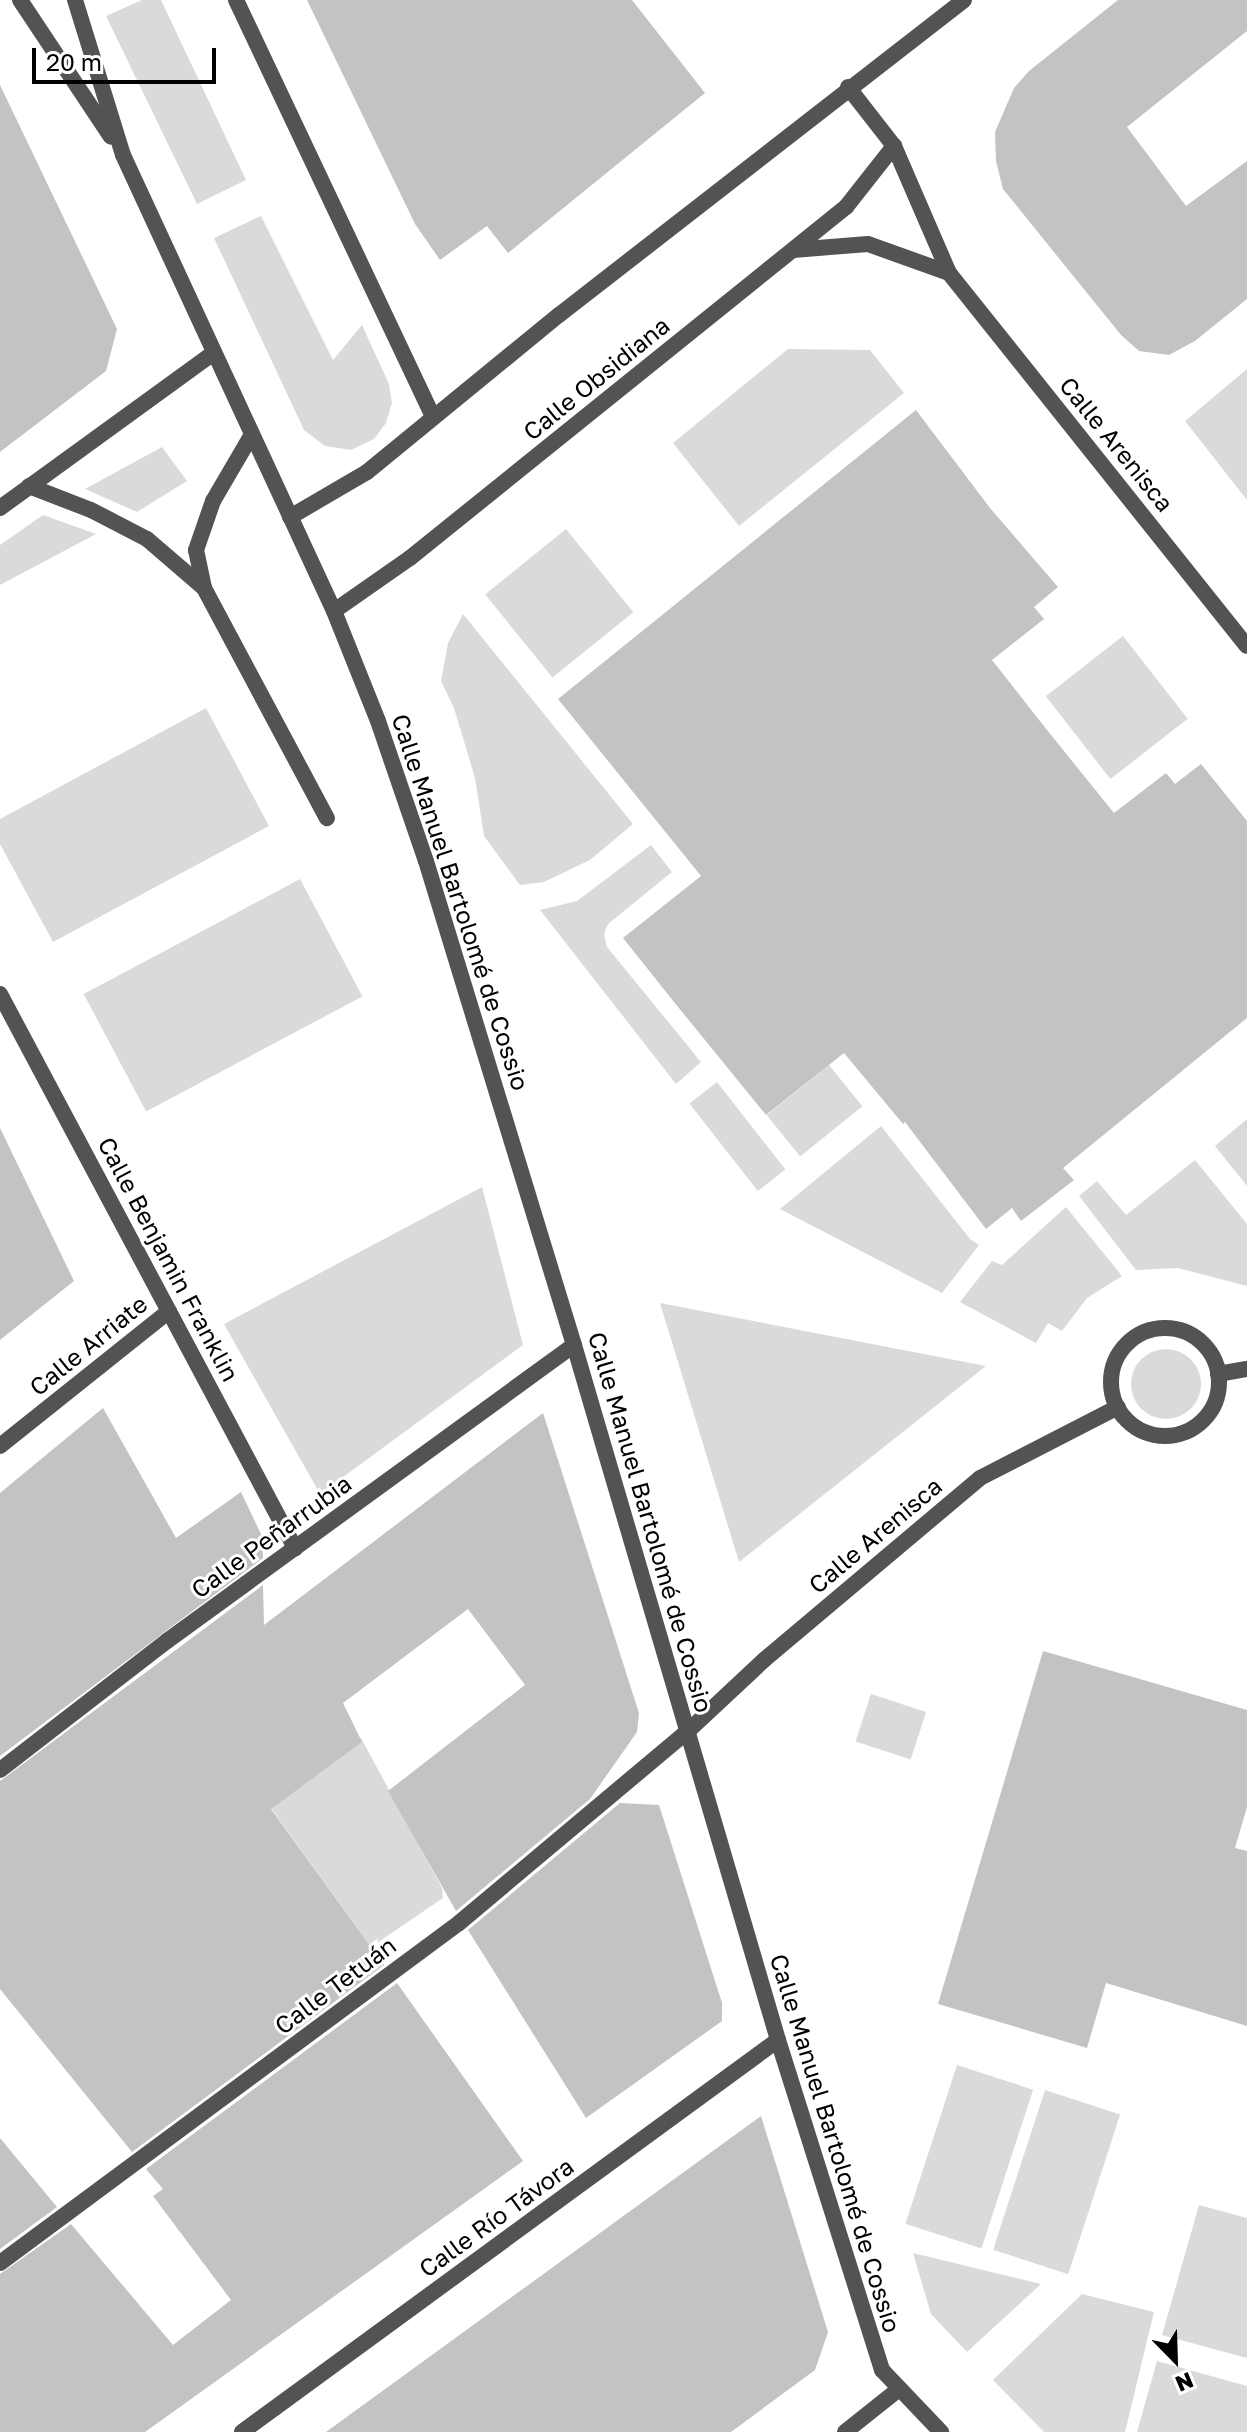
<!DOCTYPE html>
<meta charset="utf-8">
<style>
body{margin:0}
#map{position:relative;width:1247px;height:2432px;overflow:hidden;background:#fff;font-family:"Golos Text",sans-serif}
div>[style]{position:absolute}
.green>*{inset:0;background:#dadada;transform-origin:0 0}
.round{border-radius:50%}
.building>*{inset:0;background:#c3c3c3}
.service>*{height:16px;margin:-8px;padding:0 8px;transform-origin:8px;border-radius:8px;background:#535353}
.minor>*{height:16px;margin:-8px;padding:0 8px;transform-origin:8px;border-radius:8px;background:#535353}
.minor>.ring{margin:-8px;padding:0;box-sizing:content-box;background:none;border:16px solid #535353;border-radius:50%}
span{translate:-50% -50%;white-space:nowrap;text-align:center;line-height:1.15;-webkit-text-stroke:6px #fff;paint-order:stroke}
.street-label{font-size:24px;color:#000}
.north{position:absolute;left:1135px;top:2320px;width:80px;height:80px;-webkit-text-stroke:6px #fff;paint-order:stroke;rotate:157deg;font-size:22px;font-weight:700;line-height:32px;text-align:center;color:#000}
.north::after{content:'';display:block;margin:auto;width:28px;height:36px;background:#000;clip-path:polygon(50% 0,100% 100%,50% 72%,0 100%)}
.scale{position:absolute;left:32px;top:48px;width:184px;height:36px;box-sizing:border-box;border:4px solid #000;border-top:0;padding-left:10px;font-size:24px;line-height:28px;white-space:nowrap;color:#000;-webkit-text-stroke:6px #fff;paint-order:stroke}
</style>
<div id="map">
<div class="green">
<div style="clip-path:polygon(142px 0,161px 0,246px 180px,197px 204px,106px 16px)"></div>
<div style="clip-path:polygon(261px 216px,333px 360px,362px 325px,389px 384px,392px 403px,386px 423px,374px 439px,351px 450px,325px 446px,304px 430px,214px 238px)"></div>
<div style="clip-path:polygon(788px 349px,870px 350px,904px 393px,739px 526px,673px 443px)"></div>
<div style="clip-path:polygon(1247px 369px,1247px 500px,1185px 421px)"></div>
<div style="clip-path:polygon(162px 447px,187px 481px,137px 512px,85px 489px)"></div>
<div style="clip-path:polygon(43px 515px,96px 534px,0 585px,0 545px)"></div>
<div style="left:566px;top:529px;width:107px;height:104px;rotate:51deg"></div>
<div style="clip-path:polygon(463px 614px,633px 824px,590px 860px,544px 882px,520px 885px,484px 836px,475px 778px,454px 708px,441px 681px,448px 643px)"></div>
<div style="left:1123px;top:636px;width:105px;height:98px;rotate:52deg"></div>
<div style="clip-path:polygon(206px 708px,269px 826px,53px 942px,0 844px,0 819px)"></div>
<div style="clip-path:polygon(651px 845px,672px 872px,608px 924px,604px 934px,607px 947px,701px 1062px,676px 1084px,540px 910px,577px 901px)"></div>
<div style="left:300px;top:879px;width:133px;height:245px;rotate:62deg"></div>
<div style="left:829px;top:1065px;width:53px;height:80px;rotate:51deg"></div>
<div style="left:717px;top:1082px;width:111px;height:35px;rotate:52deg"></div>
<div style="clip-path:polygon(1247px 1119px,1247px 1186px,1215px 1146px)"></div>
<div style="clip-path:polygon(881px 1126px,970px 1239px,979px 1245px,942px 1293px,780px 1209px)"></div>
<div style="clip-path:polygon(1195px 1160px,1247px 1224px,1247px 1286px,1178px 1268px,1136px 1270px,1079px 1196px,1097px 1181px,1126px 1215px)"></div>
<div style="clip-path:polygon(482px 1187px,523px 1345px,320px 1494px,224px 1324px)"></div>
<div style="clip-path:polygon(1066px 1207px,1122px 1276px,1087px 1298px,1062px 1331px,1048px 1323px,1036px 1343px,960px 1302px,992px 1261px,1002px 1265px)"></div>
<div style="clip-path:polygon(660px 1303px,986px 1366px,739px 1562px)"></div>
<div class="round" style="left:1131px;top:1349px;width:70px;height:70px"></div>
<div style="left:871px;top:1694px;width:58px;height:50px;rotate:18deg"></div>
<div style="clip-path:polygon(361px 1738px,442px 1888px,443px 1898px,371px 1947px,271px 1808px)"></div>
<div style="left:957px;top:2065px;width:80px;height:167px;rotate:18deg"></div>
<div style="left:1045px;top:2090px;width:79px;height:168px;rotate:18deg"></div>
<div style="clip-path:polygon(1199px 2205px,1247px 2218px,1247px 2358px,1162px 2335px)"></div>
<div style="clip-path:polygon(913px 2253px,1041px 2284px,967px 2352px,931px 2314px)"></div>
<div style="clip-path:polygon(1082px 2294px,1154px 2312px,1125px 2432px,1044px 2432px,993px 2380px)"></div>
<div style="clip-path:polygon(1157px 2361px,1247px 2386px,1247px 2432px,1137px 2432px)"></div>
</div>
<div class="building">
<div style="clip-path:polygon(307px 0,632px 0,705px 93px,508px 253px,487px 226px,440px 260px,415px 224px)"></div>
<div style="clip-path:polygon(1118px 0,1247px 0,1247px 31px,1127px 127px,1186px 206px,1247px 161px,1247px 299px,1195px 341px,1169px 355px,1139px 351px,1121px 335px,1003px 189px,996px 161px,995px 132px,1014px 88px,1029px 71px)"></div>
<div style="clip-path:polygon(0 85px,117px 329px,106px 371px,0 452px)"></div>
<div style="clip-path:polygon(916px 410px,990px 508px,1058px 587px,1034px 607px,1044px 619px,992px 660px,1047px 730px,1114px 813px,1166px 773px,1175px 784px,1201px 764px,1247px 821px,1247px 1018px,1063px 1168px,1074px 1180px,1021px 1221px,1012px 1208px,986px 1229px,905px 1122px,903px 1124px,844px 1053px,766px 1115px,674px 1002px,623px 938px,701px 876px,558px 699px)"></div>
<div style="clip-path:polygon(0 1128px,74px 1281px,0 1340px)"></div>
<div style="clip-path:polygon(103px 1408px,176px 1538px,241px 1492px,262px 1536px,263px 1558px,0 1756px,0 1493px)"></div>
<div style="clip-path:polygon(543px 1413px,639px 1713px,637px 1732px,590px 1799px,456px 1911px,388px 1791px,525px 1685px,468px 1609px,343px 1703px,362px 1742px,271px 1809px,384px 1965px,132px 2152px,0 1989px,0 1781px,263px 1585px,264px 1625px)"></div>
<div style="clip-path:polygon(1043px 1651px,1247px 1710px,1247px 1807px,1235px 1848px,1247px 1851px,1247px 2026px,1106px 1983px,1087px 2048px,938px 2004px)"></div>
<div style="clip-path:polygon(620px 1803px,659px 1805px,722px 2003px,722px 2021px,586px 2118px,468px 1930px)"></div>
<div style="clip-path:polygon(397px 1983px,523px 2161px,145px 2432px,0 2432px,0 2274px,71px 2224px,173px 2345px,231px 2300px,153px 2196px,163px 2189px,146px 2169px)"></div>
<div style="clip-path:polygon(761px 2116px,828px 2332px,815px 2370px,731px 2432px,326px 2432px)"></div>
<div style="clip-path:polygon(0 2138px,57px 2207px,0 2249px)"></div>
</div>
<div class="service">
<div style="left:251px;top:436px;width:75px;rotate:120.3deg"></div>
<div style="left:213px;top:501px;width:52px;rotate:109.1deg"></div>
<div style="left:196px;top:550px;width:39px;rotate:78deg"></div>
<div style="left:204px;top:588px;width:261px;rotate:61.9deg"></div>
<div style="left:29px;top:486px;width:66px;rotate:21.2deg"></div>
<div style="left:91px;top:510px;width:63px;rotate:27.4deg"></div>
<div style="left:147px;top:539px;width:75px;rotate:40.7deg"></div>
</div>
<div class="minor">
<div style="left:20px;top:0;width:164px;rotate:56.4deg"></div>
<div style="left:75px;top:0;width:162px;rotate:72.8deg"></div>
<div style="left:123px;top:155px;width:502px;rotate:65.17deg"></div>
<div style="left:334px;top:611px;width:118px;rotate:68.2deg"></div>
<div style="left:378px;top:721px;width:148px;rotate:71.1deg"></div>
<div style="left:426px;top:861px;width:506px;rotate:73deg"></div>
<div style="left:574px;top:1345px;width:724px;rotate:73.64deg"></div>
<div style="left:778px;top:2040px;width:346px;rotate:72.5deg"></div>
<div style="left:882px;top:2370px;width:86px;rotate:46.4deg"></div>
<div style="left:236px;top:0;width:460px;rotate:64.7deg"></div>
<div style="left:848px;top:87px;width:75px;rotate:52.1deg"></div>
<div style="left:894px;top:146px;width:138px;rotate:66.6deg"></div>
<div style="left:949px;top:273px;width:477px;rotate:51.4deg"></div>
<div style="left:793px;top:250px;width:75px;rotate:-4.6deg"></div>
<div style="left:868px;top:244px;width:86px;rotate:19.7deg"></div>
<div style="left:0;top:508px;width:263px;rotate:-36deg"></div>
<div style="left:290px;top:517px;width:89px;rotate:-30.3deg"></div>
<div style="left:367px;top:472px;width:248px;rotate:-39.3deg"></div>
<div style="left:559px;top:315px;width:513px;rotate:-37.87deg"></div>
<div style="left:334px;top:611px;width:93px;rotate:-34.9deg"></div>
<div style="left:410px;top:558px;width:560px;rotate:-38.84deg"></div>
<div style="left:846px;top:207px;width:78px;rotate:-51.8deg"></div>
<div style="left:0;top:994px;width:628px;rotate:61.97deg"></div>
<div class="ring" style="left:1111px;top:1328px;width:92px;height:92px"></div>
<div style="left:1218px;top:1374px;width:29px;rotate:-10deg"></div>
<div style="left:0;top:1446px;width:216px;rotate:-38.6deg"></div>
<div style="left:0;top:1770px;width:211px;rotate:-37.7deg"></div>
<div style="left:167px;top:1641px;width:503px;rotate:-36.03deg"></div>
<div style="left:0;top:2263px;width:571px;rotate:-36.53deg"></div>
<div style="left:459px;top:1923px;width:297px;rotate:-40deg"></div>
<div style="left:687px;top:1732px;width:105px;rotate:-43.1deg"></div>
<div style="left:764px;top:1660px;width:282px;rotate:-40.1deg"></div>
<div style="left:980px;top:1478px;width:155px;rotate:-27.2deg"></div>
<div style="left:242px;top:2432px;width:664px;rotate:-36.18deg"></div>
<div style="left:845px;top:2432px;width:69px;rotate:-38.5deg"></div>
</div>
<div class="street-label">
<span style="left:596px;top:378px;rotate:-39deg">Calle Obsidiana</span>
<span style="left:1117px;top:444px;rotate:51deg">Calle Arenisca</span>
<span style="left:461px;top:902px;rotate:72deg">Calle Manuel Bartolomé de Cossio</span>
<span style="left:169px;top:1259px;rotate:62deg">Calle Benjamin Franklin</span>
<span style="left:88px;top:1345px;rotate:-39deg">Calle Arriate</span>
<span style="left:651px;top:1522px;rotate:74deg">Calle Manuel Bartolomé de Cossio</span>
<span style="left:875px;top:1535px;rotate:-40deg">Calle Arenisca</span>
<span style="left:271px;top:1536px;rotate:-36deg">Calle Peñarrubia</span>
<span style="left:335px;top:1985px;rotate:-37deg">Calle Tetuán</span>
<span style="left:836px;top:2143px;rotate:73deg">Calle Manuel Bartolomé de Cossio</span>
<span style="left:496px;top:2217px;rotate:-36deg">Calle Río Távora</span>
</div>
<div class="north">N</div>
<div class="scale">20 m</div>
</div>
